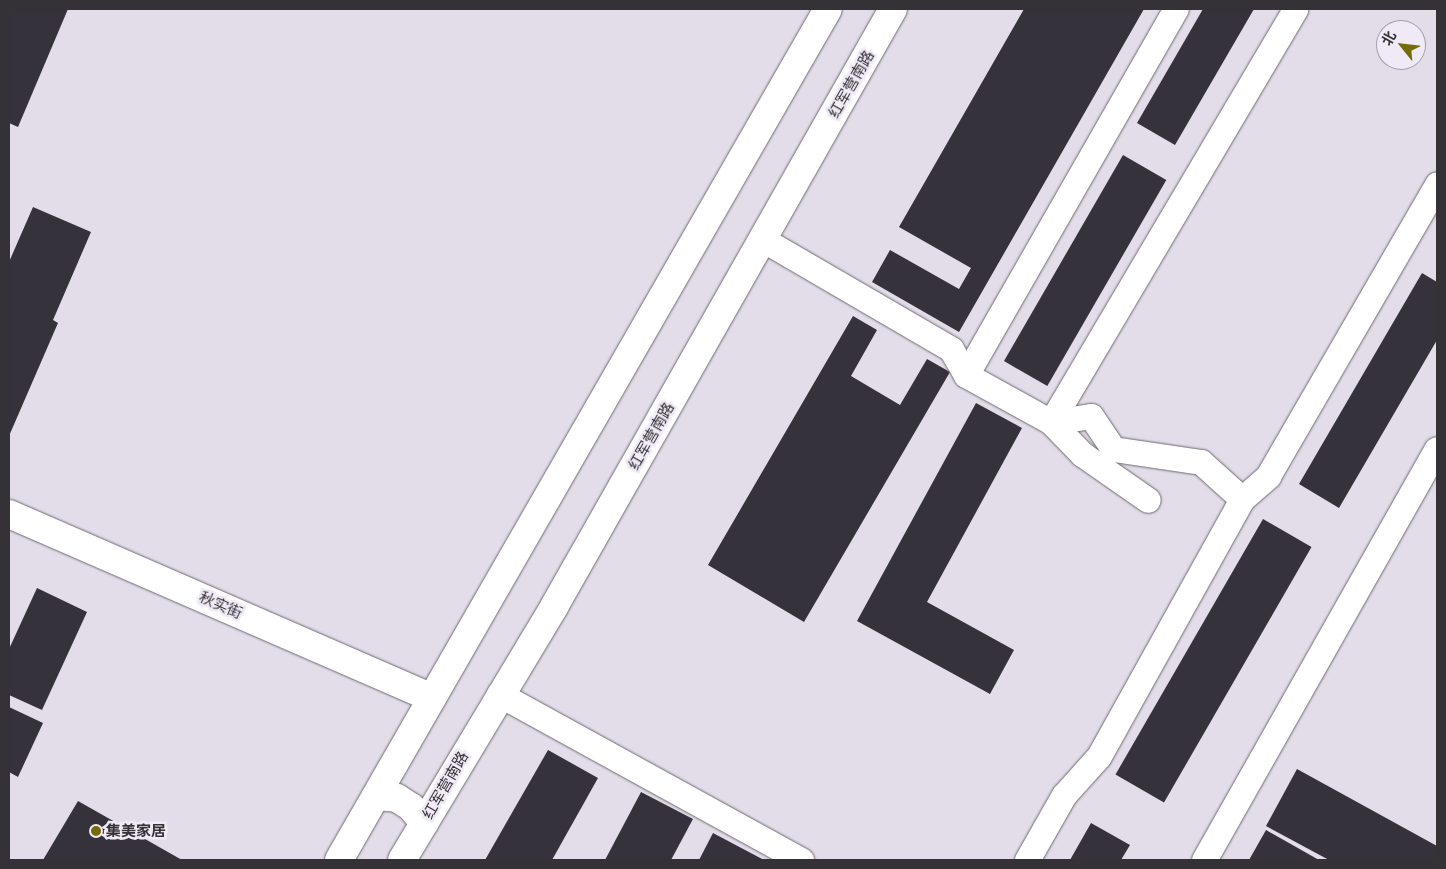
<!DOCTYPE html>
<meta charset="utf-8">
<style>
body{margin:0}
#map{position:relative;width:1446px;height:869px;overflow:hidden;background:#e2dde8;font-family:"Playfair Display","Noto Sans SC",serif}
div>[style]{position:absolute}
.building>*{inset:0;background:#36323b;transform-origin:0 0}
.roads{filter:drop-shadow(0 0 1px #6e6973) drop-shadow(0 0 1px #6e6973)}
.street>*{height:25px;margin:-12.5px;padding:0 12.5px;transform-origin:12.5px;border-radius:12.5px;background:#fff}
.secondary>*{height:28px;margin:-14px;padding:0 14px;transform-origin:14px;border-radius:14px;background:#fff}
.dots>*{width:14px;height:14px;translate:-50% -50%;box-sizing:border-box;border:2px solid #efeaf6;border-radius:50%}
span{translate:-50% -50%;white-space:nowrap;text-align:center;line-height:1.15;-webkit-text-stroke:5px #efeaf6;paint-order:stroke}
.street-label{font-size:15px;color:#343236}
.poi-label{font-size:15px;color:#343236;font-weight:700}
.left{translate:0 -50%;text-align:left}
.frame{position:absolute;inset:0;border:10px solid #343236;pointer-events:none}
.north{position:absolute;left:1376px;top:20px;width:50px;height:50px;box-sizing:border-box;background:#efeaf6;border:1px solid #a4a0a9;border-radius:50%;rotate:299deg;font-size:14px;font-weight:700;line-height:20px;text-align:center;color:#343236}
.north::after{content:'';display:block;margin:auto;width:18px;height:22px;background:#746c08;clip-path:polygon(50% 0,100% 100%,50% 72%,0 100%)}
</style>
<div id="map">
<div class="building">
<div style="clip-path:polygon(9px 9px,68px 9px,18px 127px,9px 123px)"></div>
<div style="clip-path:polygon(1024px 9px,1144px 9px,959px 332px,872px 282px,890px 250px,959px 289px,971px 268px,899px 227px)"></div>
<div style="clip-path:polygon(1203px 9px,1254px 9px,1175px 145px,1137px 123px)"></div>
<div style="left:1123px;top:155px;width:50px;height:238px;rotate:30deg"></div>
<div style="clip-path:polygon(33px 207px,91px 232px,53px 320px,58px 323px,9px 436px,9px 262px)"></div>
<div style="clip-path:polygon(1422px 273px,1437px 282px,1437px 340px,1339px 508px,1299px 484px)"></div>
<div style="clip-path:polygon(853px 316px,877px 330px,851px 376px,900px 405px,927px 359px,950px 372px,804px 622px,708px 565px)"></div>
<div style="clip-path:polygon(976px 403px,1022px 428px,927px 602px,1014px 650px,990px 694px,857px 621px)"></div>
<div style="left:1263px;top:519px;width:56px;height:295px;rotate:30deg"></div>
<div style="clip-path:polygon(37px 588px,87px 612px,42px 710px,9px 695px,9px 649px)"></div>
<div style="clip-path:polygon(9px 707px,43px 723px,18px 777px,9px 772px)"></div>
<div style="clip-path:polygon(548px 750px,598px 778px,552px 860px,485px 860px)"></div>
<div style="clip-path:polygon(1297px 769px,1437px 846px,1437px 860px,1329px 860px,1266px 826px)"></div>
<div style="clip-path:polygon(641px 792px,693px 819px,671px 860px,605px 860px)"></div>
<div style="clip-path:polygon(78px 801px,182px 860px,43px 860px)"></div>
<div style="clip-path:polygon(1091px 823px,1130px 845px,1121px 860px,1070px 860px)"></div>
<div style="clip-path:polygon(1266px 830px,1319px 860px,1249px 860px)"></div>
<div style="clip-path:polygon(713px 833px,764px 860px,699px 860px)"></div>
</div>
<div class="roads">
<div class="street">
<div style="left:762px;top:239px;width:219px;rotate:30.2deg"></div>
<div style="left:951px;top:349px;width:30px;rotate:60deg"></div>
<div style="left:966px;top:375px;width:97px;rotate:28.9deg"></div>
<div style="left:1051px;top:422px;width:480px;rotate:-59.4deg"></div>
<div style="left:966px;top:375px;width:422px;rotate:-60.2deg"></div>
<div style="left:1051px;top:422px;width:40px;rotate:-8.5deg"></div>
<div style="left:1091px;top:416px;width:40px;rotate:56deg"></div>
<div style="left:1113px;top:449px;width:89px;rotate:8.4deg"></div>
<div style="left:1201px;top:462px;width:55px;rotate:42.1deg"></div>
<div style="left:1051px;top:422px;width:45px;rotate:45.9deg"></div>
<div style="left:1082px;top:454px;width:80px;rotate:34.9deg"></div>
<div style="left:499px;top:694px;width:345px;rotate:28.8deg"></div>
<div style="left:1027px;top:860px;width:75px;rotate:-60.4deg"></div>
<div style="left:1064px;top:795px;width:52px;rotate:-48.1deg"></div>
<div style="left:1099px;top:756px;width:294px;rotate:-60.9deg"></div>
<div style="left:1242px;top:499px;width:35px;rotate:-41deg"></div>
<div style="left:1268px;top:476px;width:337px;rotate:-59.9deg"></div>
<div style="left:1204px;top:860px;width:472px;rotate:-60.5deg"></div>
</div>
<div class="secondary">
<div style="left:9px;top:514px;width:461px;rotate:23.5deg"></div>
<div style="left:376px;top:796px;width:21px;rotate:5deg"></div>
<div style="left:397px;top:798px;width:17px;rotate:33deg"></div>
<div style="left:411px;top:807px;width:21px;rotate:51deg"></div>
<div style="left:339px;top:860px;width:981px;rotate:-60.12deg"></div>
<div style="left:402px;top:860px;width:297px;rotate:-59deg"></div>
<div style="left:555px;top:605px;width:685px;rotate:-60.44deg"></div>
</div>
</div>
<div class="dots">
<div style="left:96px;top:831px;background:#746c08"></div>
</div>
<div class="street-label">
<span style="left:851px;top:84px;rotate:-60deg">红军营南路</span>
<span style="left:651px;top:436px;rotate:-60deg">红军营南路</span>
<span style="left:221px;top:605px;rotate:24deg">秋实街</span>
<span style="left:445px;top:785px;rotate:-60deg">红军营南路</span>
</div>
<div class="poi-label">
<span class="left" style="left:106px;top:831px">集美家居</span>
</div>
<div class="frame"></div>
<div class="north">北</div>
</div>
